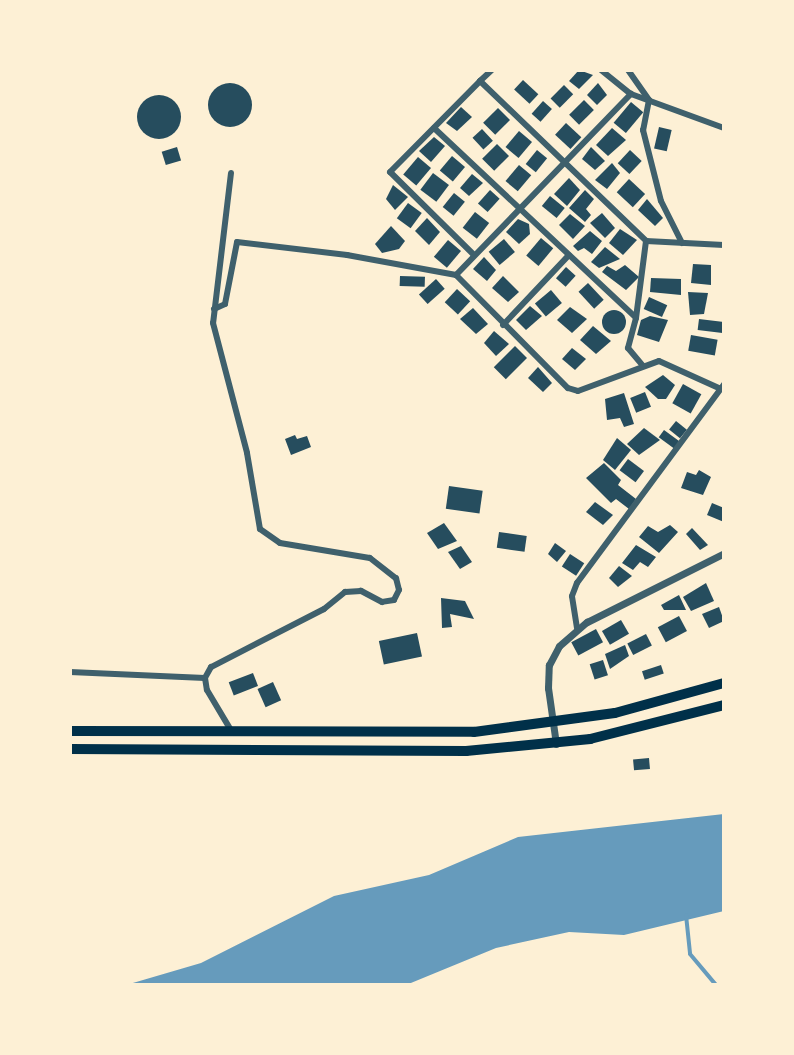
<!DOCTYPE html>
<style>
body{margin:0}
#map{position:relative;width:794px;height:1055px;overflow:hidden;background:#fdf0d5;font-family:"IBM Plex Serif",serif}
div>[style]{position:absolute}
.water>*{inset:0;background:#669bbc}
.stream>*{height:4px;margin:-2px;padding:0 2px;transform-origin:2px;border-radius:2px;background:#669bbc}
.building>*{inset:0;background:#264d5e;transform-origin:0 0}
.round{border-radius:50%}
.minor>*{height:6px;margin:-3px;padding:0 3px;transform-origin:3px;border-radius:3px;background:#3f606c}
.tertiary>*{height:7px;margin:-3.5px;padding:0 3.5px;transform-origin:3.5px;border-radius:3.5px;background:#3f606c}
.trunk>*{height:10px;margin:-5px;padding:0 5px;transform-origin:5px;border-radius:5px;background:#003049}
span{translate:-50% -50%;white-space:nowrap;text-align:center;line-height:1.15;-webkit-text-stroke:8px #fdf0d5;paint-order:stroke}
.frame{position:absolute;inset:0;border:72px solid #fdf0d5;pointer-events:none}
</style>
<div id="map">
<div class="water">
<div style="clip-path:polygon(724px 814px,724px 911px,624px 935px,569px 932px,496px 948px,406px 985px,126px 985px,201px 963px,334px 896px,429px 875px,518px 837px)"></div>
</div>
<div class="stream">
<div style="left:686px;top:915px;width:39px;rotate:84deg"></div>
<div style="left:690px;top:954px;width:40px;rotate:50deg"></div>
</div>
<div class="building">
<div style="clip-path:polygon(579px 70px,593px 75px,579px 89px,569px 81px)"></div>
<div style="left:523px;top:80px;width:21px;height:13px;rotate:43deg"></div>
<div class="round" style="left:208px;top:83px;width:44px;height:44px"></div>
<div style="clip-path:polygon(598px 83px,607px 95px,597px 105px,587px 95px)"></div>
<div style="left:564px;top:85px;width:13px;height:19px;rotate:45deg"></div>
<div class="round" style="left:137px;top:95px;width:44px;height:44px"></div>
<div style="left:584px;top:100px;width:14px;height:21px;rotate:45deg"></div>
<div style="left:543px;top:101px;width:12px;height:17px;rotate:42deg"></div>
<div style="left:631px;top:102px;width:16px;height:27px;rotate:40deg"></div>
<div style="clip-path:polygon(461px 107px,472px 117px,457px 131px,446px 123px)"></div>
<div style="left:498px;top:108px;width:17px;height:21px;rotate:45deg"></div>
<div style="left:566px;top:123px;width:21px;height:16px;rotate:43deg"></div>
<div style="left:659px;top:127px;width:13px;height:22px;rotate:13deg"></div>
<div style="clip-path:polygon(612px 128px,626px 140px,608px 156px,596px 145px)"></div>
<div style="left:482px;top:129px;width:16px;height:13px;rotate:47deg"></div>
<div style="left:519px;top:131px;width:17px;height:21px;rotate:40deg"></div>
<div style="clip-path:polygon(434px 137px,445px 146px,431px 162px,419px 151px)"></div>
<div style="left:497px;top:144px;width:17px;height:21px;rotate:45deg"></div>
<div style="left:177px;top:147px;width:14px;height:16px;rotate:73deg"></div>
<div style="clip-path:polygon(591px 147px,605px 161px,595px 170px,582px 159px)"></div>
<div style="left:537px;top:150px;width:13px;height:18px;rotate:39deg"></div>
<div style="left:630px;top:150px;width:16px;height:18px;rotate:43deg"></div>
<div style="left:452px;top:156px;width:17px;height:19px;rotate:40deg"></div>
<div style="left:418px;top:157px;width:17px;height:23px;rotate:40deg"></div>
<div style="clip-path:polygon(612px 163px,620px 173px,607px 189px,595px 180px)"></div>
<div style="left:519px;top:165px;width:16px;height:21px;rotate:40deg"></div>
<div style="left:433px;top:173px;width:20px;height:21px;rotate:37deg"></div>
<div style="clip-path:polygon(472px 174px,483px 183px,469px 196px,460px 188px)"></div>
<div style="clip-path:polygon(569px 178px,580px 190px,567px 206px,554px 194px)"></div>
<div style="left:629px;top:179px;width:22px;height:18px;rotate:43deg"></div>
<div style="clip-path:polygon(393px 185px,408px 197px,395px 210px,386px 199px)"></div>
<div style="left:490px;top:190px;width:13px;height:18px;rotate:42deg"></div>
<div style="clip-path:polygon(585px 190px,594px 199px,586px 209px,591px 215px,585px 222px,569px 208px)"></div>
<div style="left:454px;top:193px;width:14px;height:18px;rotate:39deg"></div>
<div style="left:550px;top:196px;width:19px;height:13px;rotate:39deg"></div>
<div style="clip-path:polygon(647px 199px,663px 218px,655px 226px,638px 210px)"></div>
<div style="left:408px;top:203px;width:17px;height:19px;rotate:36deg"></div>
<div style="left:475px;top:212px;width:18px;height:20px;rotate:38deg"></div>
<div style="clip-path:polygon(602px 213px,615px 228px,605px 238px,590px 223px)"></div>
<div style="clip-path:polygon(570px 214px,585px 226px,573px 239px,559px 225px)"></div>
<div style="clip-path:polygon(427px 218px,440px 232px,429px 245px,415px 231px)"></div>
<div style="clip-path:polygon(518px 219px,529px 224px,530px 234px,519px 244px,506px 232px)"></div>
<div style="clip-path:polygon(391px 226px,405px 241px,399px 249px,382px 253px,375px 244px)"></div>
<div style="clip-path:polygon(620px 229px,637px 240px,623px 255px,609px 243px)"></div>
<div style="clip-path:polygon(590px 231px,602px 241px,592px 254px,584px 248px,578px 251px,573px 246px)"></div>
<div style="left:541px;top:238px;width:16px;height:23px;rotate:40deg"></div>
<div style="left:504px;top:239px;width:17px;height:20px;rotate:50deg"></div>
<div style="left:448px;top:240px;width:17px;height:22px;rotate:40deg"></div>
<div style="clip-path:polygon(605px 247px,620px 259px,599px 268px,591px 262px)"></div>
<div style="clip-path:polygon(484px 257px,496px 270px,487px 281px,473px 269px)"></div>
<div style="clip-path:polygon(693px 264px,711px 265px,711px 285px,691px 283px)"></div>
<div style="clip-path:polygon(625px 265px,639px 277px,626px 290px,602px 272px,607px 266px,616px 271px)"></div>
<div style="left:566px;top:267px;width:13px;height:15px;rotate:42deg"></div>
<div style="left:400px;top:276px;width:25px;height:10px;rotate:2deg"></div>
<div style="clip-path:polygon(503px 276px,519px 292px,508px 302px,492px 288px)"></div>
<div style="clip-path:polygon(651px 278px,681px 279px,681px 295px,650px 292px)"></div>
<div style="left:436px;top:279px;width:13px;height:23px;rotate:48deg"></div>
<div style="left:588px;top:283px;width:23px;height:13px;rotate:47deg"></div>
<div style="left:457px;top:289px;width:18px;height:18px;rotate:43deg"></div>
<div style="left:551px;top:290px;width:17px;height:21px;rotate:50deg"></div>
<div style="clip-path:polygon(688px 292px,708px 293px,704px 314px,690px 315px)"></div>
<div style="left:649px;top:297px;width:20px;height:13px;rotate:24deg"></div>
<div style="clip-path:polygon(530px 306px,542px 316px,526px 330px,516px 320px)"></div>
<div style="clip-path:polygon(570px 307px,587px 319px,572px 333px,557px 320px)"></div>
<div style="clip-path:polygon(473px 308px,488px 324px,476px 334px,460px 319px)"></div>
<div class="round" style="left:602px;top:310px;width:24px;height:24px"></div>
<div style="clip-path:polygon(650px 316px,668px 320px,659px 342px,637px 335px,641px 320px)"></div>
<div style="left:699px;top:319px;width:25px;height:11px;rotate:7deg"></div>
<div style="clip-path:polygon(593px 326px,611px 341px,596px 354px,580px 340px)"></div>
<div style="clip-path:polygon(494px 331px,509px 344px,496px 356px,484px 343px)"></div>
<div style="left:691px;top:335px;width:27px;height:16px;rotate:10deg"></div>
<div style="left:515px;top:346px;width:17px;height:30px;rotate:45deg"></div>
<div style="clip-path:polygon(572px 348px,586px 359px,575px 370px,562px 359px)"></div>
<div style="clip-path:polygon(538px 367px,552px 383px,543px 392px,528px 378px)"></div>
<div style="clip-path:polygon(663px 375px,675px 385px,666px 399px,658px 399px,645px 387px)"></div>
<div style="left:683px;top:384px;width:21px;height:22px;rotate:29deg"></div>
<div style="left:645px;top:392px;width:16px;height:16px;rotate:68deg"></div>
<div style="clip-path:polygon(624px 393px,634px 424px,624px 427px,620px 418px,607px 420px,605px 399px)"></div>
<div style="left:676px;top:421px;width:14px;height:11px;rotate:39deg"></div>
<div style="clip-path:polygon(644px 428px,660px 440px,639px 455px,627px 444px)"></div>
<div style="left:664px;top:430px;width:19px;height:9px;rotate:36deg"></div>
<div style="clip-path:polygon(295px 435px,297px 439px,307px 436px,311px 447px,291px 455px,285px 439px)"></div>
<div style="clip-path:polygon(617px 438px,631px 450px,615px 470px,603px 460px)"></div>
<div style="left:628px;top:459px;width:20px;height:14px;rotate:37deg"></div>
<div style="clip-path:polygon(604px 463px,621px 480px,618px 485px,636px 499px,629px 509px,616px 499px,611px 503px,586px 478px)"></div>
<div style="clip-path:polygon(699px 470px,711px 477px,703px 495px,681px 488px,687px 472px,696px 475px)"></div>
<div style="left:449px;top:486px;width:34px;height:23px;rotate:8deg"></div>
<div style="clip-path:polygon(595px 502px,613px 515px,603px 525px,586px 512px)"></div>
<div style="clip-path:polygon(712px 503px,724px 508px,724px 522px,707px 515px)"></div>
<div style="clip-path:polygon(444px 523px,457px 541px,438px 549px,427px 533px)"></div>
<div style="clip-path:polygon(670px 525px,678px 532px,659px 553px,639px 537px,648px 526px,658px 532px)"></div>
<div style="clip-path:polygon(692px 528px,708px 545px,700px 550px,686px 534px)"></div>
<div style="left:499px;top:532px;width:28px;height:16px;rotate:8deg"></div>
<div style="clip-path:polygon(555px 543px,566px 551px,557px 562px,548px 554px)"></div>
<div style="clip-path:polygon(636px 545px,656px 557px,648px 567px,640px 562px,633px 570px,622px 563px)"></div>
<div style="clip-path:polygon(461px 546px,472px 562px,460px 569px,448px 552px)"></div>
<div style="left:570px;top:554px;width:17px;height:15px;rotate:33deg"></div>
<div style="clip-path:polygon(619px 566px,632px 576px,618px 587px,609px 578px)"></div>
<div style="clip-path:polygon(706px 583px,714px 601px,691px 611px,683px 597px)"></div>
<div style="clip-path:polygon(679px 595px,686px 610px,664px 610px,661px 605px)"></div>
<div style="clip-path:polygon(441px 598px,465px 601px,474px 619px,450px 614px,452px 627px,442px 628px)"></div>
<div style="clip-path:polygon(719px 607px,724px 621px,709px 628px,702px 614px)"></div>
<div style="left:679px;top:616px;width:17px;height:24px;rotate:62deg"></div>
<div style="left:621px;top:620px;width:16px;height:22px;rotate:60deg"></div>
<div style="left:596px;top:629px;width:15px;height:28px;rotate:62deg"></div>
<div style="left:417px;top:633px;width:24px;height:39px;rotate:78deg"></div>
<div style="left:646px;top:634px;width:13px;height:21px;rotate:63deg"></div>
<div style="clip-path:polygon(625px 645px,629px 656px,610px 669px,605px 654px)"></div>
<div style="left:603px;top:660px;width:16px;height:14px;rotate:72deg"></div>
<div style="left:661px;top:665px;width:9px;height:20px;rotate:72deg"></div>
<div style="left:253px;top:673px;width:14px;height:26px;rotate:69deg"></div>
<div style="left:273px;top:682px;width:20px;height:17px;rotate:66deg"></div>
<div style="left:649px;top:758px;width:11px;height:16px;rotate:85deg"></div>
</div>
<div class="minor">
<div style="left:601px;top:70px;width:38px;rotate:39deg"></div>
<div style="left:628px;top:70px;width:37px;rotate:55deg"></div>
<div style="left:649px;top:100px;width:31px;rotate:101deg"></div>
<div style="left:643px;top:130px;width:73px;rotate:75.8deg"></div>
<div style="left:661px;top:201px;width:47px;rotate:63.4deg"></div>
<div style="left:480px;top:81px;width:16px;rotate:-43deg"></div>
<div style="left:434px;top:128px;width:277px;rotate:43.2deg"></div>
<div style="left:636px;top:318px;width:31px;rotate:105deg"></div>
<div style="left:628px;top:348px;width:23px;rotate:50deg"></div>
<div style="left:231px;top:173px;width:151px;rotate:96.8deg"></div>
<div style="left:213px;top:323px;width:134px;rotate:75.3deg"></div>
<div style="left:247px;top:453px;width:77px;rotate:80.3deg"></div>
<div style="left:260px;top:529px;width:24px;rotate:35deg"></div>
<div style="left:280px;top:543px;width:91px;rotate:9.5deg"></div>
<div style="left:370px;top:558px;width:33px;rotate:38deg"></div>
<div style="left:396px;top:578px;width:12px;rotate:76deg"></div>
<div style="left:399px;top:590px;width:11px;rotate:117deg"></div>
<div style="left:394px;top:600px;width:12px;rotate:171deg"></div>
<div style="left:382px;top:602px;width:24px;rotate:-152deg"></div>
<div style="left:361px;top:591px;width:16px;rotate:176deg"></div>
<div style="left:345px;top:592px;width:27px;rotate:141deg"></div>
<div style="left:324px;top:609px;width:127px;rotate:152.8deg"></div>
<div style="left:211px;top:667px;width:13px;rotate:119deg"></div>
<div style="left:205px;top:678px;width:12px;rotate:81deg"></div>
<div style="left:207px;top:690px;width:49px;rotate:59.2deg"></div>
<div style="left:474px;top:255px;width:118px;rotate:-135.3deg"></div>
<div style="left:390px;top:172px;width:128px;rotate:-45.3deg"></div>
<div style="left:480px;top:81px;width:231px;rotate:43.9deg"></div>
<div style="left:646px;top:241px;width:78px;rotate:2.9deg"></div>
<div style="left:456px;top:275px;width:252px;rotate:-46deg"></div>
<div style="left:631px;top:94px;width:99px;rotate:20.1deg"></div>
<div style="left:214px;top:309px;width:12px;rotate:-24deg"></div>
<div style="left:225px;top:304px;width:63px;rotate:-79deg"></div>
<div style="left:237px;top:242px;width:111px;rotate:6.7deg"></div>
<div style="left:347px;top:255px;width:111px;rotate:10.4deg"></div>
<div style="left:456px;top:275px;width:159px;rotate:45.3deg"></div>
<div style="left:568px;top:388px;width:10px;rotate:17deg"></div>
<div style="left:578px;top:391px;width:86px;rotate:-20.3deg"></div>
<div style="left:659px;top:361px;width:68px;rotate:24.3deg"></div>
<div style="left:636px;top:318px;width:78px;rotate:-82.6deg"></div>
<div style="left:503px;top:325px;width:96px;rotate:-46.7deg"></div>
<div style="left:577px;top:628px;width:32px;rotate:-99deg"></div>
<div style="left:572px;top:596px;width:14px;rotate:-69deg"></div>
<div style="left:577px;top:583px;width:247px;rotate:-53.5deg"></div>
<div style="left:70px;top:672px;width:135px;rotate:2.5deg"></div>
</div>
<div class="tertiary">
<div style="left:556px;top:744px;width:57px;rotate:-98.1deg"></div>
<div style="left:548px;top:688px;width:23px;rotate:-88deg"></div>
<div style="left:549px;top:665px;width:21px;rotate:-62deg"></div>
<div style="left:559px;top:646px;width:37px;rotate:-41deg"></div>
<div style="left:587px;top:622px;width:153px;rotate:-26.7deg"></div>
</div>
<div class="trunk">
<div style="left:70px;top:731px;width:404px;rotate:0.1deg"></div>
<div style="left:474px;top:732px;width:142px;rotate:-7.7deg"></div>
<div style="left:615px;top:713px;width:113px;rotate:-15.4deg"></div>
<div style="left:70px;top:749px;width:396px;rotate:0.3deg"></div>
<div style="left:466px;top:751px;width:125px;rotate:-5.5deg"></div>
<div style="left:590px;top:739px;width:138px;rotate:-14.2deg"></div>
</div>
<div class="frame"></div>
</div>
